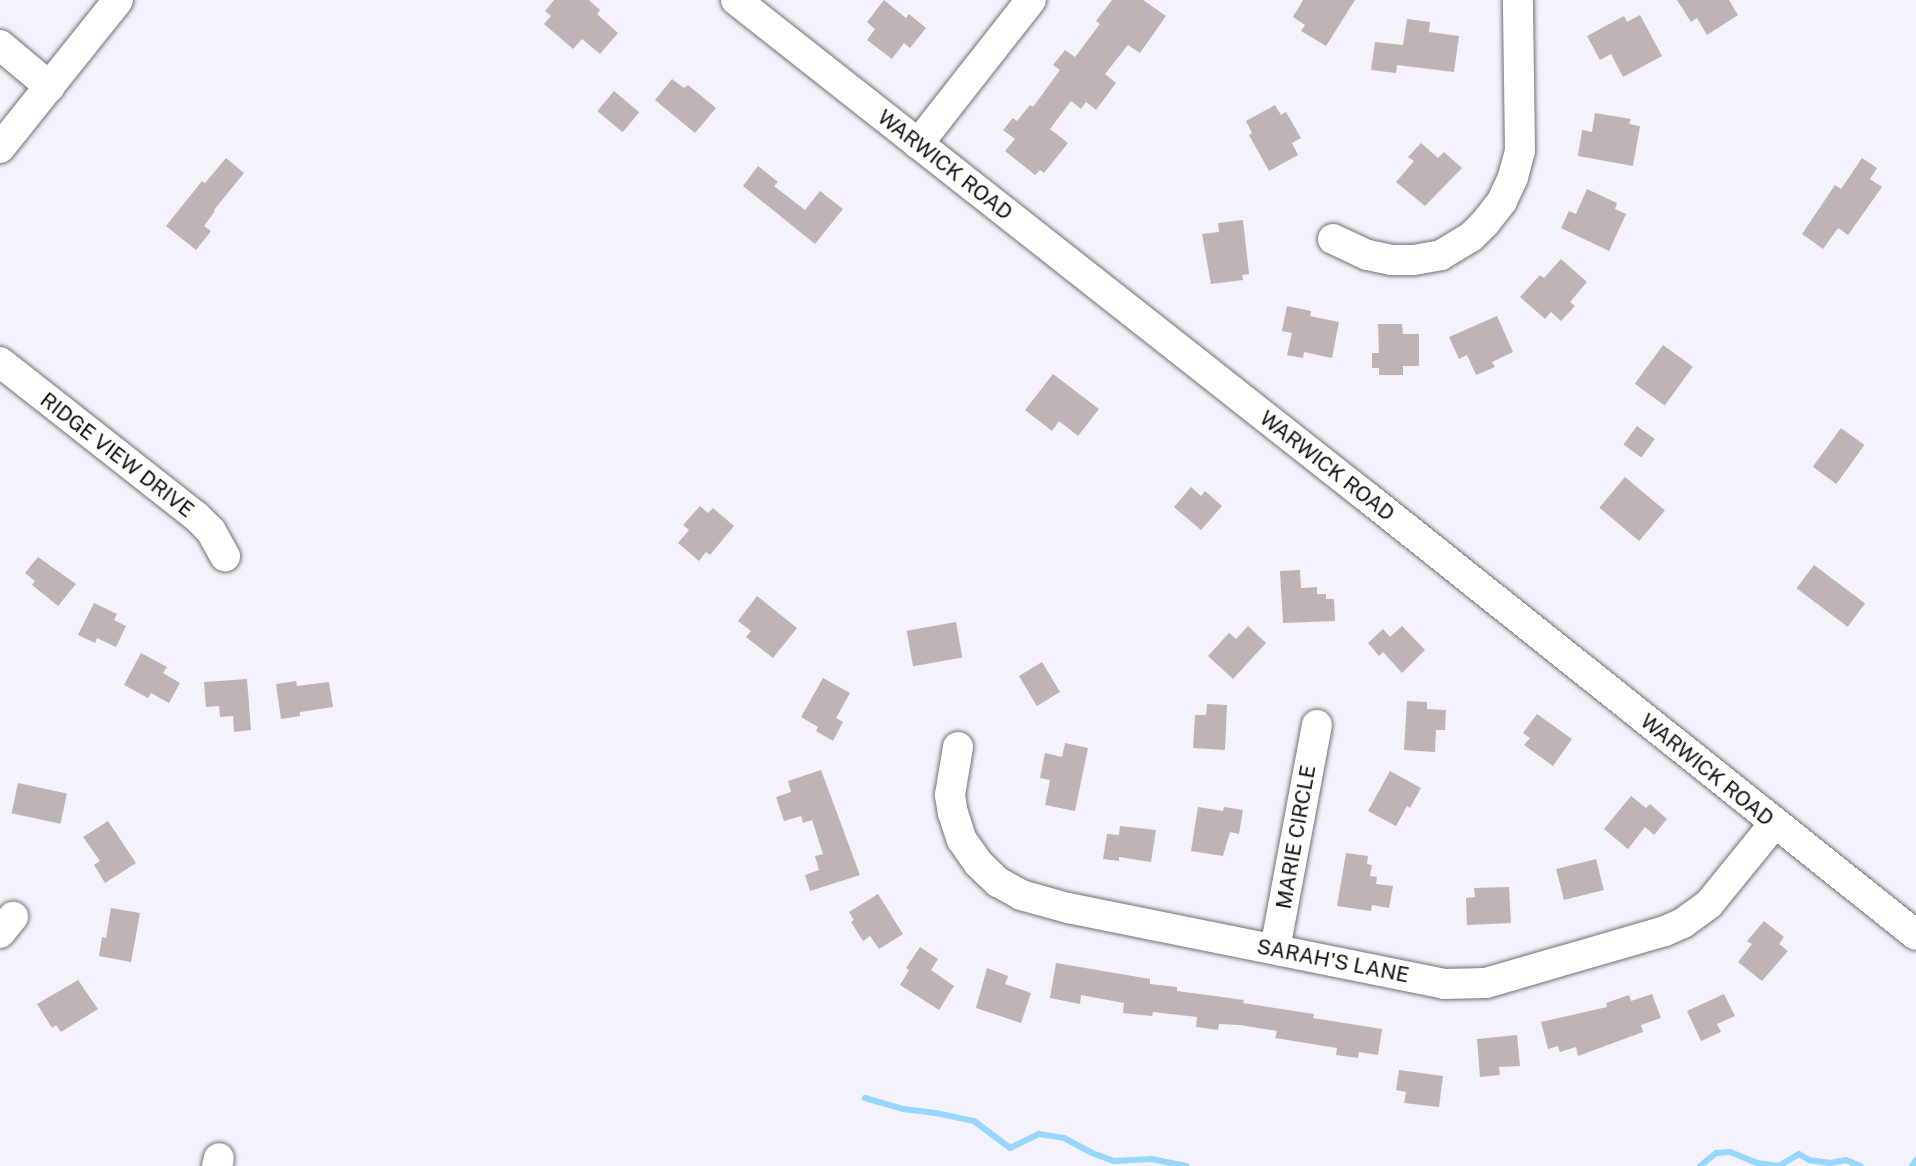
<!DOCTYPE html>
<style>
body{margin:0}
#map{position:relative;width:1916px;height:1166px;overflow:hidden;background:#f4f2fa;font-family:"Public Sans",sans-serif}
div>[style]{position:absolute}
.stream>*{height:6px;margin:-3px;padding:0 3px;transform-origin:3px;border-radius:3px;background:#97d6fd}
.building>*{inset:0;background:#beb4b6;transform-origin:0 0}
.roads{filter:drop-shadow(0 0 2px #727077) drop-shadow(0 0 2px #727077)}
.minor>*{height:30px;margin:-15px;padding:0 15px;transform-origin:15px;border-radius:15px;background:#fff}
span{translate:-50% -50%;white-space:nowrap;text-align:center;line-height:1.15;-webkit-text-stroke:4.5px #fff;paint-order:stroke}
.street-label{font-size:21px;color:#0f0e11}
</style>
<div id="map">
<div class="stream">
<div style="left:865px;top:1098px;width:40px;rotate:16deg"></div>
<div style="left:903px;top:1109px;width:33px;rotate:7deg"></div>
<div style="left:936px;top:1113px;width:39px;rotate:12deg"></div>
<div style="left:974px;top:1121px;width:45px;rotate:36.9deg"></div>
<div style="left:1010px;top:1148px;width:32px;rotate:-26deg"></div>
<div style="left:1039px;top:1134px;width:25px;rotate:9deg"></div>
<div style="left:1064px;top:1138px;width:32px;rotate:28deg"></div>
<div style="left:1092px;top:1153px;width:23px;rotate:20deg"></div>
<div style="left:1114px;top:1161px;width:37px;rotate:-3deg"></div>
<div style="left:1151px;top:1159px;width:36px;rotate:11deg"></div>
<div style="left:1700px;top:1166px;width:21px;rotate:-39deg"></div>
<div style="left:1716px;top:1153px;width:14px;rotate:-4deg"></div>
<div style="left:1730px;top:1152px;width:29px;rotate:22deg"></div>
<div style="left:1757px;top:1163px;width:22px;rotate:8deg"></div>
<div style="left:1779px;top:1166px;width:23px;rotate:-31deg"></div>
<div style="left:1799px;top:1154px;width:12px;rotate:31deg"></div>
<div style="left:1809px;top:1160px;width:21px;rotate:8deg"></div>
<div style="left:1830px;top:1163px;width:16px;rotate:-11deg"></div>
<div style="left:1846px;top:1160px;width:16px;rotate:22deg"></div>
<div style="left:1912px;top:1166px;width:7px;rotate:-56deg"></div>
</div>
<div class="building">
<div style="clip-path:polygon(554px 0,589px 0,600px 10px,597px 14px,618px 33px,600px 54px,582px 39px,573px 49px,544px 24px,551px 16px,545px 11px)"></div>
<div style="clip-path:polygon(884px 0,906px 18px,909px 14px,926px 28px,910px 48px,904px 43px,892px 59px,867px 40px,875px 29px,867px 22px)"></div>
<div style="clip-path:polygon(1112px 0,1143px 0,1166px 16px,1140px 53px,1128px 45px,1105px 74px,1116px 83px,1096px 110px,1086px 102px,1081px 109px,1071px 101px,1050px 129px,1068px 143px,1044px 173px,1040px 170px,1035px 175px,1005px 151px,1015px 139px,1003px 130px,1013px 118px,1017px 121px,1030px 105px,1033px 107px,1060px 70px,1053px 65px,1065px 50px,1075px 57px,1100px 24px,1096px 21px)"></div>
<div style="clip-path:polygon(1303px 0,1355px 0,1326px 46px,1301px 31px,1305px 25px,1293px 17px)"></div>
<div style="clip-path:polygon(1677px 0,1729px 0,1738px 15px,1707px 35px,1697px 18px,1691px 22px)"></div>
<div style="clip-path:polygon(1640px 15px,1662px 56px,1623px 77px,1611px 54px,1600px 60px,1587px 36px,1624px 16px,1627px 22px)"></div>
<div style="clip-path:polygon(1407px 19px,1430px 22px,1429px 32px,1459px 36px,1454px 72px,1397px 65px,1396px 73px,1371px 70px,1375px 42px,1403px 45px)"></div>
<div style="clip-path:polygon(672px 79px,684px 88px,688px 85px,716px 108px,695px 133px,655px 100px)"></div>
<div style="left:614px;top:91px;width:33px;height:26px;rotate:40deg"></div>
<div style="clip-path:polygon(1275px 105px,1281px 115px,1286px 112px,1301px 138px,1292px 143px,1298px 155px,1269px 171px,1249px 135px,1252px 133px,1246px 121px)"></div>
<div style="clip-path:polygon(1595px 113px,1631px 119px,1629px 124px,1640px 126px,1633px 166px,1578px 156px,1582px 130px,1592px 132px)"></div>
<div style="clip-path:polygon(1421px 143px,1438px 158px,1444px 152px,1462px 168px,1425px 206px,1396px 182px,1414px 161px,1408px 157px)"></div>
<div style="clip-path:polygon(226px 158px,244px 173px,214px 210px,215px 211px,204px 226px,211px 231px,196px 250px,166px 226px,202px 181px,205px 183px)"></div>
<div style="clip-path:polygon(1862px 158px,1877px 168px,1870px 179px,1882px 187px,1848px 235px,1838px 228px,1823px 249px,1802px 234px,1835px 185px,1841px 189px)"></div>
<div style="clip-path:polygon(758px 166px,778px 182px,774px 186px,805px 210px,820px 191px,843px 209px,815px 244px,743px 186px)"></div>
<div style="clip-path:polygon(1587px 189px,1617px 203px,1615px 209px,1626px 214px,1609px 251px,1561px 228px,1569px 211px,1576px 214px)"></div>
<div style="clip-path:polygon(1243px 220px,1249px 274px,1242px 275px,1243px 280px,1211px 284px,1202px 234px,1219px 232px,1218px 223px)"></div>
<div style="clip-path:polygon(1561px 259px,1587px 282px,1570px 302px,1575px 306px,1561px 321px,1551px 312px,1545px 319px,1520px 297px,1540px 275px,1544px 278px)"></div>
<div style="clip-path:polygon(1287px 306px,1311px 311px,1310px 316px,1339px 322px,1332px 358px,1304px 352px,1303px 358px,1287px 355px,1292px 333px,1282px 331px)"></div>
<div style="clip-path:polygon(1497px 316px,1513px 352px,1492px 362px,1495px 367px,1476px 375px,1467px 355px,1459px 359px,1449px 337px)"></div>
<div style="clip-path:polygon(1378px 324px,1402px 324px,1403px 334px,1419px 334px,1419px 366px,1403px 366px,1403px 375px,1379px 375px,1379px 368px,1372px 368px,1372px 353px,1379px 353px)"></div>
<div style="left:1663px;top:345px;width:37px;height:48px;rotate:36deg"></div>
<div style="clip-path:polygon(1053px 374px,1099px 409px,1078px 436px,1059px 421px,1052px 431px,1025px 410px)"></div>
<div style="left:1637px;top:426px;width:22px;height:23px;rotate:36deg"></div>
<div style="left:1841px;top:428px;width:29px;height:48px;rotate:36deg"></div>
<div style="left:1625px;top:477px;width:52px;height:40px;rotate:40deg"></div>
<div style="clip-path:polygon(1191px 487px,1201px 496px,1205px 491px,1222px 506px,1201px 530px,1174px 507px)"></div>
<div style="clip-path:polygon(700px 506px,708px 513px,713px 508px,734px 526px,710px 555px,706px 552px,699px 561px,678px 543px,689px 530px,683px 525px)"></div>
<div style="clip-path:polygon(38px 557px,76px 584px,58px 606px,32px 585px,35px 581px,25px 573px)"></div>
<div style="left:1814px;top:565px;width:64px;height:29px;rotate:37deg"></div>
<div style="clip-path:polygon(1300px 570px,1301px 588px,1317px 587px,1317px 594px,1326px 594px,1326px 599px,1334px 599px,1335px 621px,1283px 623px,1280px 571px)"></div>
<div style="clip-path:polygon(757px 596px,797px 628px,773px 658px,746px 637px,751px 631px,738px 621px)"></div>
<div style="clip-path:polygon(94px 603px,117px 614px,114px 620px,126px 626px,116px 647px,97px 638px,95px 643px,78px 635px)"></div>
<div style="left:956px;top:622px;width:36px;height:50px;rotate:80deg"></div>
<div style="clip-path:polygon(1248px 626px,1266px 643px,1233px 679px,1208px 656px,1229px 633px,1236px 639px)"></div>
<div style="clip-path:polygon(1402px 626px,1425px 650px,1402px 673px,1383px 652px,1379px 656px,1368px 643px,1383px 629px,1390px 637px)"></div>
<div style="clip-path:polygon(141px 653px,167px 667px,163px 673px,180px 683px,169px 703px,151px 693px,148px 698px,124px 685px)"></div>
<div style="left:1042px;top:662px;width:35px;height:27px;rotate:59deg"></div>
<div style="clip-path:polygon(823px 678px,850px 693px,836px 718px,843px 722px,833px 741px,816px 731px,818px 727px,801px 717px)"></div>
<div style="clip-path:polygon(247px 679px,251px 730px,234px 732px,233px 716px,220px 717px,219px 706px,206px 707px,204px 682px)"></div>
<div style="clip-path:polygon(296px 681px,297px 686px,329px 682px,333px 707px,300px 712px,300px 716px,281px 719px,276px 684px)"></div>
<div style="clip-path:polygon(1407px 701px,1427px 702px,1427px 709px,1446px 710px,1445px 730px,1436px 730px,1435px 752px,1404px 750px)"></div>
<div style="clip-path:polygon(1207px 704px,1227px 705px,1225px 750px,1193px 748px,1195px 715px,1206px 715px)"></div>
<div style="clip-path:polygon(1537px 714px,1572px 739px,1553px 766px,1524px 745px,1530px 738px,1523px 733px)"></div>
<div style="clip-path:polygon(1065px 743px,1088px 748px,1075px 811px,1045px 805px,1050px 780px,1040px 778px,1045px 753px,1062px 757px)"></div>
<div style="clip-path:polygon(821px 770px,860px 875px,810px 891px,805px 875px,819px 870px,815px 856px,823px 854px,812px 820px,803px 823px,801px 816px,784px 821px,776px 797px,791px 792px,788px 781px)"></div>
<div style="clip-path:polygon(1390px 771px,1421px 788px,1410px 808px,1407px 806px,1396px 826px,1368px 811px)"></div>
<div style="left:18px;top:783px;width:50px;height:31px;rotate:12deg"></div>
<div style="clip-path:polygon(1631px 796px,1646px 808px,1650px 804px,1667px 819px,1654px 835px,1645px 827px,1628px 849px,1604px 829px)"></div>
<div style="clip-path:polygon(1198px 807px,1223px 811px,1224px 807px,1243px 810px,1239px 834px,1230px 832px,1223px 856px,1191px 851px)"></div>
<div style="clip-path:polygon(108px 821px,136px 863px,105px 883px,94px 865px,100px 861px,83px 837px)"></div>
<div style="clip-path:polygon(1120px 826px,1156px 830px,1151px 862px,1119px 857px,1119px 861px,1103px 859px,1107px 834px,1119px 835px)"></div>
<div style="clip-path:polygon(1346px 853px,1368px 856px,1367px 864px,1372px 865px,1370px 876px,1377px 877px,1376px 884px,1393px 886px,1389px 908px,1372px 905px,1371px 911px,1337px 906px)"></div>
<div style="left:1596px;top:859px;width:32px;height:41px;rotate:76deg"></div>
<div style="clip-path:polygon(1509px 887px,1511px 923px,1467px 925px,1466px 898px,1475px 897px,1474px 888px)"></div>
<div style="clip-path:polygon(878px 894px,903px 934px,879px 949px,870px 936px,863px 941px,851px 922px,854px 920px,849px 912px)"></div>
<div style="clip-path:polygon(111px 908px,140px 913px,131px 962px,99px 956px,102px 937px,106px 938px)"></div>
<div style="clip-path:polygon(1764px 921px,1784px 937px,1779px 944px,1788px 951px,1762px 981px,1738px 962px,1752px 944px,1747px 941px)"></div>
<div style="clip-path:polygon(920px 947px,938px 959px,931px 970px,954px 986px,939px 1010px,900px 985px,909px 970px,906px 968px)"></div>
<div style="clip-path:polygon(1056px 963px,1150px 979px,1150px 984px,1177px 987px,1177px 991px,1244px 1000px,1243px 1003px,1314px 1014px,1313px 1018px,1382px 1029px,1378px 1055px,1359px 1052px,1358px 1058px,1336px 1055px,1337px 1048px,1275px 1038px,1277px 1031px,1240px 1025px,1219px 1024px,1218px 1030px,1196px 1027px,1197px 1017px,1153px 1012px,1152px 1016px,1123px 1013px,1124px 1003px,1081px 995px,1080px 1004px,1050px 998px)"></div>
<div style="clip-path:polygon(987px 968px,1008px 976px,1005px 984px,1031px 993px,1021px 1023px,976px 1008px)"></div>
<div style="clip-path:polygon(78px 980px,98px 1009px,61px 1032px,56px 1025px,52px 1028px,37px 1004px)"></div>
<div style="clip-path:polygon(1652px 994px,1661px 1018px,1641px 1025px,1643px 1032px,1578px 1056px,1576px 1047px,1560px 1052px,1558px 1046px,1548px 1049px,1541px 1022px,1607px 1007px,1606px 1003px,1629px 995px,1631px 1001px)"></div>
<div style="clip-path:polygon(1724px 994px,1735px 1016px,1717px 1024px,1721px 1032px,1701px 1041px,1687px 1011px)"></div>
<div style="clip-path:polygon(1517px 1035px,1520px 1066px,1499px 1067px,1500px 1075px,1480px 1077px,1477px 1039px)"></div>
<div style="clip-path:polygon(1399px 1070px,1443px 1076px,1439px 1107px,1404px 1103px,1406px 1092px,1396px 1090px)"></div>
</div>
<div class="roads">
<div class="minor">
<div style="left:736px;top:0;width:803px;rotate:38.23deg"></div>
<div style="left:1367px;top:497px;width:702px;rotate:38.58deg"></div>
<div style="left:0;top:45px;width:65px;rotate:40deg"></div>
<div style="left:918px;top:144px;width:183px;rotate:-51.9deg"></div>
<div style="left:0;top:148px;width:189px;rotate:-51.4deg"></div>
<div style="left:1333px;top:239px;width:38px;rotate:25deg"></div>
<div style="left:1368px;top:255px;width:24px;rotate:12deg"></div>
<div style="left:1391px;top:260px;width:23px"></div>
<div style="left:1414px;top:260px;width:27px;rotate:-10deg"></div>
<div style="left:1441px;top:255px;width:35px;rotate:-31deg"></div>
<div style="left:1471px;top:237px;width:20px;rotate:-45deg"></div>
<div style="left:1485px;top:223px;width:28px;rotate:-52deg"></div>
<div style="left:1502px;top:201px;width:26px;rotate:-65deg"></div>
<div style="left:1513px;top:177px;width:27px;rotate:-75deg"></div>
<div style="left:1520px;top:151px;width:151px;rotate:-90.8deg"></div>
<div style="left:0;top:362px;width:249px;rotate:38.2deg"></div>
<div style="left:196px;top:516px;width:21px;rotate:45deg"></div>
<div style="left:211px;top:531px;width:29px;rotate:61deg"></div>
<div style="left:958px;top:747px;width:49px;rotate:99.5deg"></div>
<div style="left:950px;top:795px;width:18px;rotate:81deg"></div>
<div style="left:953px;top:813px;width:28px;rotate:72deg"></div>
<div style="left:962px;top:840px;width:28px;rotate:55deg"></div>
<div style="left:978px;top:863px;width:28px;rotate:44deg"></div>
<div style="left:998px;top:882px;width:26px;rotate:29deg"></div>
<div style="left:1021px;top:895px;width:49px;rotate:15.5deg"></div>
<div style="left:1068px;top:908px;width:384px;rotate:11.4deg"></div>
<div style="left:1444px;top:984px;width:42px;rotate:-1.4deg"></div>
<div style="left:1486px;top:983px;width:186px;rotate:-16.2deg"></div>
<div style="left:1665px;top:931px;width:20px;rotate:-24deg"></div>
<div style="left:1683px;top:923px;width:32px;rotate:-36deg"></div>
<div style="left:1709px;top:904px;width:103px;rotate:-50.9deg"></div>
<div style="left:0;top:933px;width:21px;rotate:-51deg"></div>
<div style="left:1275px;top:949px;width:228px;rotate:-79.4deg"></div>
<div style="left:217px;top:1166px;width:8px;rotate:-76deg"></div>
</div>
</div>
<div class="street-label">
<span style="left:945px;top:165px;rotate:38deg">WARWICK ROAD</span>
<span style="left:117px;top:455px;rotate:38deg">RIDGE VIEW DRIVE</span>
<span style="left:1327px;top:466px;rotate:38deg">WARWICK ROAD</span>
<span style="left:1707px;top:770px;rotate:39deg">WARWICK ROAD</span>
<span style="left:1296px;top:837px;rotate:-80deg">MARIE CIRCLE</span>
<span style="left:1333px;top:961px;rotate:11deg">SARAH'S LANE</span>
</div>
</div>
